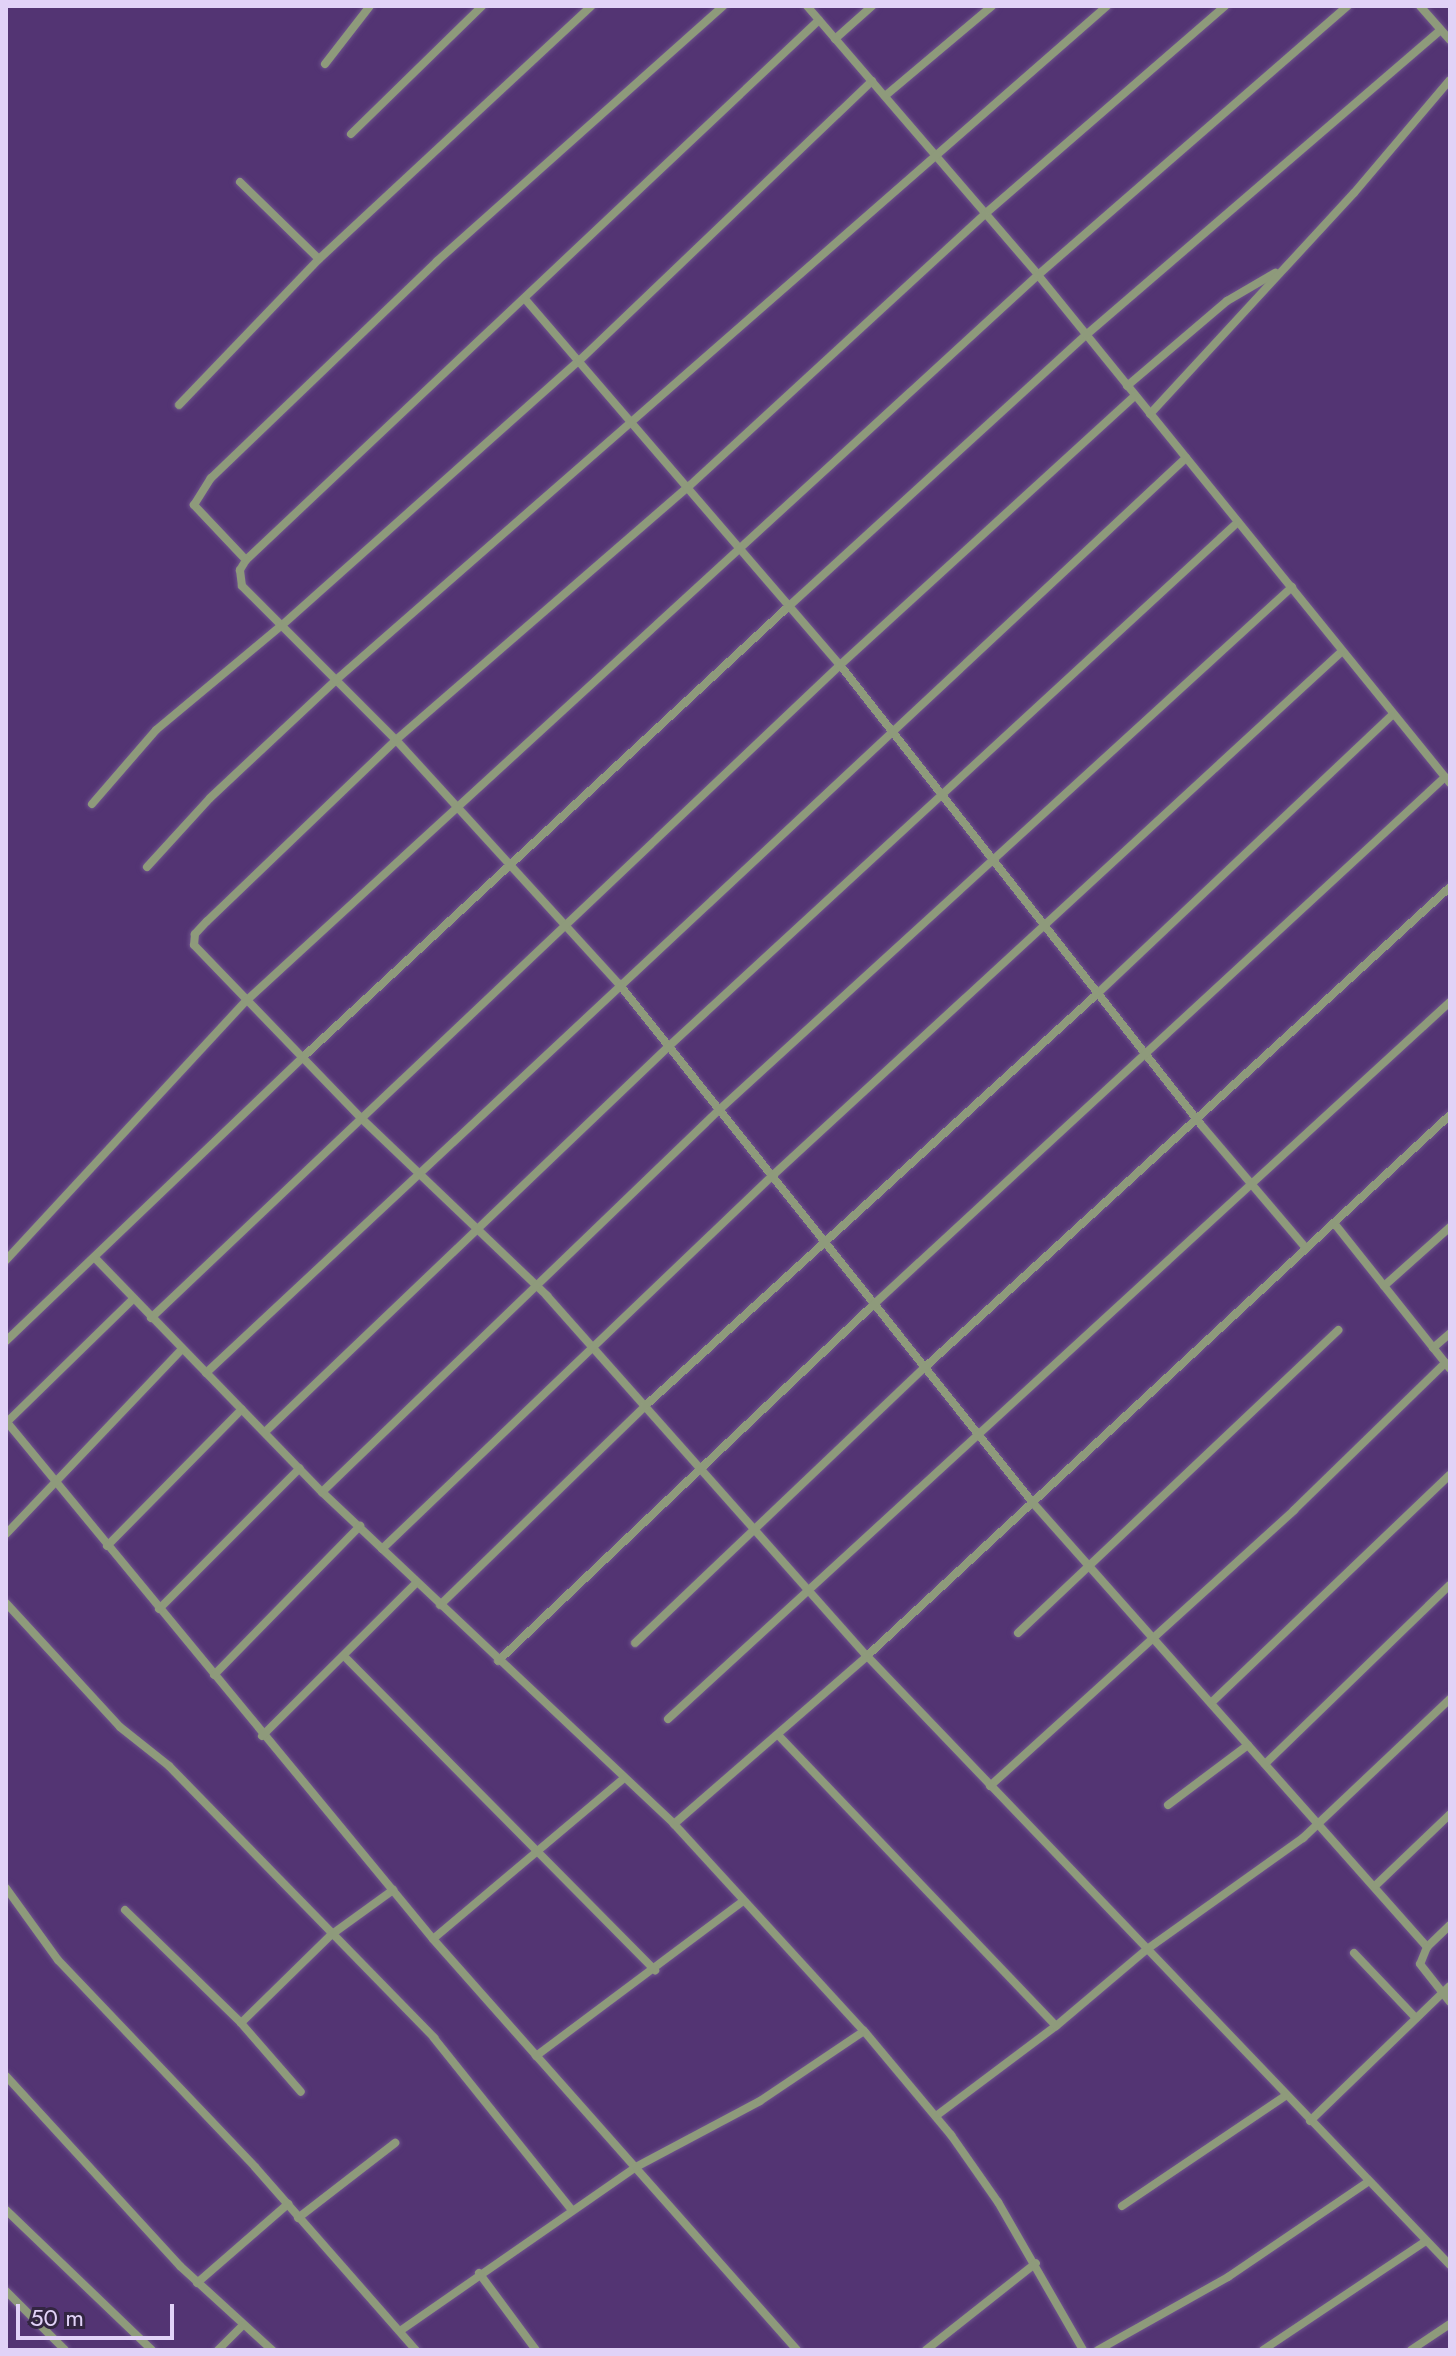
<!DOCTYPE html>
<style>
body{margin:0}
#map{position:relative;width:1456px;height:2356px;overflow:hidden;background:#533473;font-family:Jost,sans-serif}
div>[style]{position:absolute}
.roads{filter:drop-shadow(0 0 2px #6f548d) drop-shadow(0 0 2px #6f548d)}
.street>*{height:8px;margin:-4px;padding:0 4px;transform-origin:4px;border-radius:4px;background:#8e9a7b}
span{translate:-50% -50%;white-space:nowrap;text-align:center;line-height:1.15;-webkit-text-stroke:8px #322541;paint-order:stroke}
.frame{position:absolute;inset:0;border:8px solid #e1d2f7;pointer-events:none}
.scale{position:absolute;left:16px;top:2304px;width:158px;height:36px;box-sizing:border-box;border:4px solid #e1d2f7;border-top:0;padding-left:10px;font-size:24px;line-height:28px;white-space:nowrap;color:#e1d2f7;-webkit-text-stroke:6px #322541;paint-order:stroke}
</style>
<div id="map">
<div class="roads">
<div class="street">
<div style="left:807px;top:6px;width:355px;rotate:49.3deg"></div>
<div style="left:1038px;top:275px;width:654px;rotate:50.96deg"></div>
<div style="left:1225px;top:6px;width:319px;rotate:139.1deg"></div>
<div style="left:984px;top:215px;width:401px;rotate:137.4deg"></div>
<div style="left:689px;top:486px;width:388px;rotate:139.1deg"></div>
<div style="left:396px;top:740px;width:262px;rotate:136.2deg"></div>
<div style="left:207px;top:921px;width:18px;rotate:133deg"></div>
<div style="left:195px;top:934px;width:11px;rotate:95deg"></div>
<div style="left:194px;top:945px;width:239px;rotate:46deg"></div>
<div style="left:360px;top:1117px;width:259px;rotate:43.7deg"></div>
<div style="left:547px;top:1296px;width:482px;rotate:48.4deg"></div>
<div style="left:867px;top:1656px;width:843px;rotate:46.25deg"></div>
<div style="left:1420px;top:6px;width:45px;rotate:48.6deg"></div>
<div style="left:819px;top:20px;width:787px;rotate:136.7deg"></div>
<div style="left:246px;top:560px;width:12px;rotate:121deg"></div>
<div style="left:240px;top:570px;width:16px;rotate:83deg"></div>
<div style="left:242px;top:586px;width:218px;rotate:45deg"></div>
<div style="left:396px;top:740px;width:331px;rotate:47.6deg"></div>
<div style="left:619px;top:984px;width:664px;rotate:51.42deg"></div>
<div style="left:1033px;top:1503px;width:594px;rotate:48.41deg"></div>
<div style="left:835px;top:39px;width:50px;rotate:-41.7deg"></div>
<div style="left:325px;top:64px;width:73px;rotate:-52.2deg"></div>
<div style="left:885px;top:96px;width:140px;rotate:-40.1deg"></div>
<div style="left:351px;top:134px;width:183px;rotate:-44.3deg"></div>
<div style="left:240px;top:182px;width:110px;rotate:44.3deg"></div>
<div style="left:525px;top:299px;width:483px;rotate:49.3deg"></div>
<div style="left:840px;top:665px;width:586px;rotate:51.86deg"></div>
<div style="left:1202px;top:1126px;width:160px;rotate:49.6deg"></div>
<div style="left:1127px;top:386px;width:131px;rotate:-40.4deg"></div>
<div style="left:1227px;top:301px;width:56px;rotate:-30.3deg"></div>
<div style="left:179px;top:405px;width:202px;rotate:-46.2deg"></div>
<div style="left:319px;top:259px;width:371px;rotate:-42.9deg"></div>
<div style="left:1150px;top:414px;width:301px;rotate:-47.3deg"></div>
<div style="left:1354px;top:193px;width:148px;rotate:-49.7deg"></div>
<div style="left:246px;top:560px;width:76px;rotate:-133.4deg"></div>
<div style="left:194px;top:505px;width:32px;rotate:-58deg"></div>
<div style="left:211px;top:478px;width:313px;rotate:-43.8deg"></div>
<div style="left:437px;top:261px;width:383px;rotate:-41.7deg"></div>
<div style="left:92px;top:804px;width:98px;rotate:-49.1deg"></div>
<div style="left:156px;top:730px;width:163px;rotate:-39.8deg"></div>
<div style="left:281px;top:626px;width:400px;rotate:-41.7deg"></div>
<div style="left:580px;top:360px;width:404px;rotate:-43.7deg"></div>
<div style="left:147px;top:867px;width:93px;rotate:-47.6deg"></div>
<div style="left:210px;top:798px;width:173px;rotate:-43.1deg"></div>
<div style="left:336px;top:680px;width:1024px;rotate:-41.16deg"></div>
<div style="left:1334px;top:1223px;width:186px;rotate:51.5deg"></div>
<div style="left:96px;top:1259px;width:325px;rotate:45.9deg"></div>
<div style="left:322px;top:1492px;width:484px;rotate:43.3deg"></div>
<div style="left:674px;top:1824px;width:281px;rotate:47.5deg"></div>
<div style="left:864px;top:2031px;width:136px;rotate:50.1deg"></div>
<div style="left:951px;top:2135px;width:82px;rotate:55deg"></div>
<div style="left:998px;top:2202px;width:171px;rotate:60.1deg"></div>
<div style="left:6px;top:1260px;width:353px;rotate:-47.2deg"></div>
<div style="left:246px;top:1001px;width:1074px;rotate:-42.51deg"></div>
<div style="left:1038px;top:275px;width:410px;rotate:-41deg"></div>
<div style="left:1384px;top:1286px;width:89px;rotate:-41.8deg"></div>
<div style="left:151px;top:1318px;width:949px;rotate:-43.46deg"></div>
<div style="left:840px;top:665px;width:399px;rotate:-42.4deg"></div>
<div style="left:6px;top:1341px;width:410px;rotate:-43.7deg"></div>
<div style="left:302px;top:1058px;width:664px;rotate:-42.87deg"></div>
<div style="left:789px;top:606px;width:402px;rotate:-42.4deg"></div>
<div style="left:1086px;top:335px;width:467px;rotate:-40.7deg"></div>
<div style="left:1433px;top:1348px;width:23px;rotate:-41deg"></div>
<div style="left:206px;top:1373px;width:1341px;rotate:-43.04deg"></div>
<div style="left:6px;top:1421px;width:671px;rotate:50.5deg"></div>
<div style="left:433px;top:1939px;width:549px;rotate:48.47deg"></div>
<div style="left:6px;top:1423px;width:177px;rotate:-44.3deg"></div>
<div style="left:265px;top:1432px;width:557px;rotate:-43.69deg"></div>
<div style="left:668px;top:1047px;width:775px;rotate:-42.65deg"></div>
<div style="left:322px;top:1492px;width:551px;rotate:-43.9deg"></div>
<div style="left:719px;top:1110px;width:776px;rotate:-42.39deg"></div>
<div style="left:6px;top:1534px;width:255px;rotate:-46.4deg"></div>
<div style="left:107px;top:1546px;width:192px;rotate:-45.4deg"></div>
<div style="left:382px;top:1549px;width:538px;rotate:-43.72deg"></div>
<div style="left:771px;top:1177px;width:774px;rotate:-42.64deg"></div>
<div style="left:6px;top:1603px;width:168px;rotate:47.4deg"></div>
<div style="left:120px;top:1727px;width:63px;rotate:38.5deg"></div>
<div style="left:169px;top:1766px;width:380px;rotate:45.7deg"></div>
<div style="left:434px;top:2038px;width:219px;rotate:51.3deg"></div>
<div style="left:440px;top:1605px;width:286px;rotate:-44.1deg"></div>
<div style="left:645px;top:1406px;width:612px;rotate:-42.35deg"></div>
<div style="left:1097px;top:994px;width:406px;rotate:-43.4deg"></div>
<div style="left:159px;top:1609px;width:199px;rotate:-45deg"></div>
<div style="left:1018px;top:1633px;width:441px;rotate:-43.4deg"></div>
<div style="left:635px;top:1643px;width:398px;rotate:-43.6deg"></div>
<div style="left:923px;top:1369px;width:714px;rotate:-42.45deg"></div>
<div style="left:345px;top:1657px;width:441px;rotate:45.3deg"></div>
<div style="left:498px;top:1661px;width:516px;rotate:-43.51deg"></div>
<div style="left:872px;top:1306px;width:780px;rotate:-42.71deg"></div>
<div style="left:214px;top:1675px;width:209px;rotate:-45.6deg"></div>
<div style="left:1211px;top:1703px;width:330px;rotate:-43.7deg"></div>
<div style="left:668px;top:1719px;width:1061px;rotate:-42.52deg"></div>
<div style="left:778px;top:1735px;width:402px;rotate:46.3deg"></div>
<div style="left:262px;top:1736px;width:218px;rotate:-44.8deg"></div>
<div style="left:1265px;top:1764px;width:257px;rotate:-44.1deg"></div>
<div style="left:990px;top:1786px;width:411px;rotate:-42.2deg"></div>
<div style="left:1294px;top:1510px;width:211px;rotate:-44.2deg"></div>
<div style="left:1168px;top:1805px;width:100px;rotate:-36.9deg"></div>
<div style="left:674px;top:1824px;width:256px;rotate:-41deg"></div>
<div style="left:867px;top:1656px;width:795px;rotate:-42.86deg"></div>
<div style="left:1375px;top:1886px;width:104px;rotate:-43.8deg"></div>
<div style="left:6px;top:1888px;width:89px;rotate:54.2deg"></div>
<div style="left:58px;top:1960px;width:286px;rotate:46.4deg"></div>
<div style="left:255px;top:2167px;width:244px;rotate:48.7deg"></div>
<div style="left:125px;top:1910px;width:162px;rotate:44.2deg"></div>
<div style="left:241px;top:2023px;width:91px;rotate:49deg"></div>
<div style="left:1450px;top:1925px;width:32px;rotate:136deg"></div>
<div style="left:1427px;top:1947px;width:18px;rotate:112deg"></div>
<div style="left:1420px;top:1964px;width:48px;rotate:51.7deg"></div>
<div style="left:433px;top:1939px;width:250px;rotate:-40.1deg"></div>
<div style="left:1354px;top:1953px;width:90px;rotate:46.4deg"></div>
<div style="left:241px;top:2023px;width:126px;rotate:-44.4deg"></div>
<div style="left:331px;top:1935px;width:77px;rotate:-36deg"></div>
<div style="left:536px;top:2056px;width:257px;rotate:-36.8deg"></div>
<div style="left:6px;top:2076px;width:258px;rotate:47.5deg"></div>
<div style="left:180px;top:2266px;width:125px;rotate:42.4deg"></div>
<div style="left:936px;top:2116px;width:150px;rotate:-36.9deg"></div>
<div style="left:1056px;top:2026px;width:118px;rotate:-40.2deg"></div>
<div style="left:1146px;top:1950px;width:193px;rotate:-35.5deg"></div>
<div style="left:1303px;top:1838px;width:202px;rotate:-43.4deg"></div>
<div style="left:1310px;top:2121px;width:194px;rotate:-44deg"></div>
<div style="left:1122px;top:2206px;width:197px;rotate:-34deg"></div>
<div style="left:6px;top:2210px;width:202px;rotate:43.8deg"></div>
<div style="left:298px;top:2218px;width:123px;rotate:-37.7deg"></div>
<div style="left:479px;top:2273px;width:96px;rotate:53.5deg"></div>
<div style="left:197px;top:2283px;width:121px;rotate:-41deg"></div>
<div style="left:6px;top:2291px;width:83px;rotate:45deg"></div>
<div style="left:400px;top:2331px;width:287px;rotate:-34.8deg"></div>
<div style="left:636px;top:2167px;width:140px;rotate:-28deg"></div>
<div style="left:760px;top:2101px;width:125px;rotate:-33.9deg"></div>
<div style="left:218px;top:2350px;width:34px;rotate:-45deg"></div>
<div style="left:926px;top:2350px;width:140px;rotate:-38.3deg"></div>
<div style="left:1098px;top:2350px;width:149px;rotate:-29.3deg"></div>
<div style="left:1228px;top:2277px;width:169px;rotate:-34.2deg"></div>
<div style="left:1263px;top:2350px;width:196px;rotate:-33.8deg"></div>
<div style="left:1411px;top:2350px;width:47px;rotate:-33.7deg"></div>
</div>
</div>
<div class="frame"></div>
<div class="scale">50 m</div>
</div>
